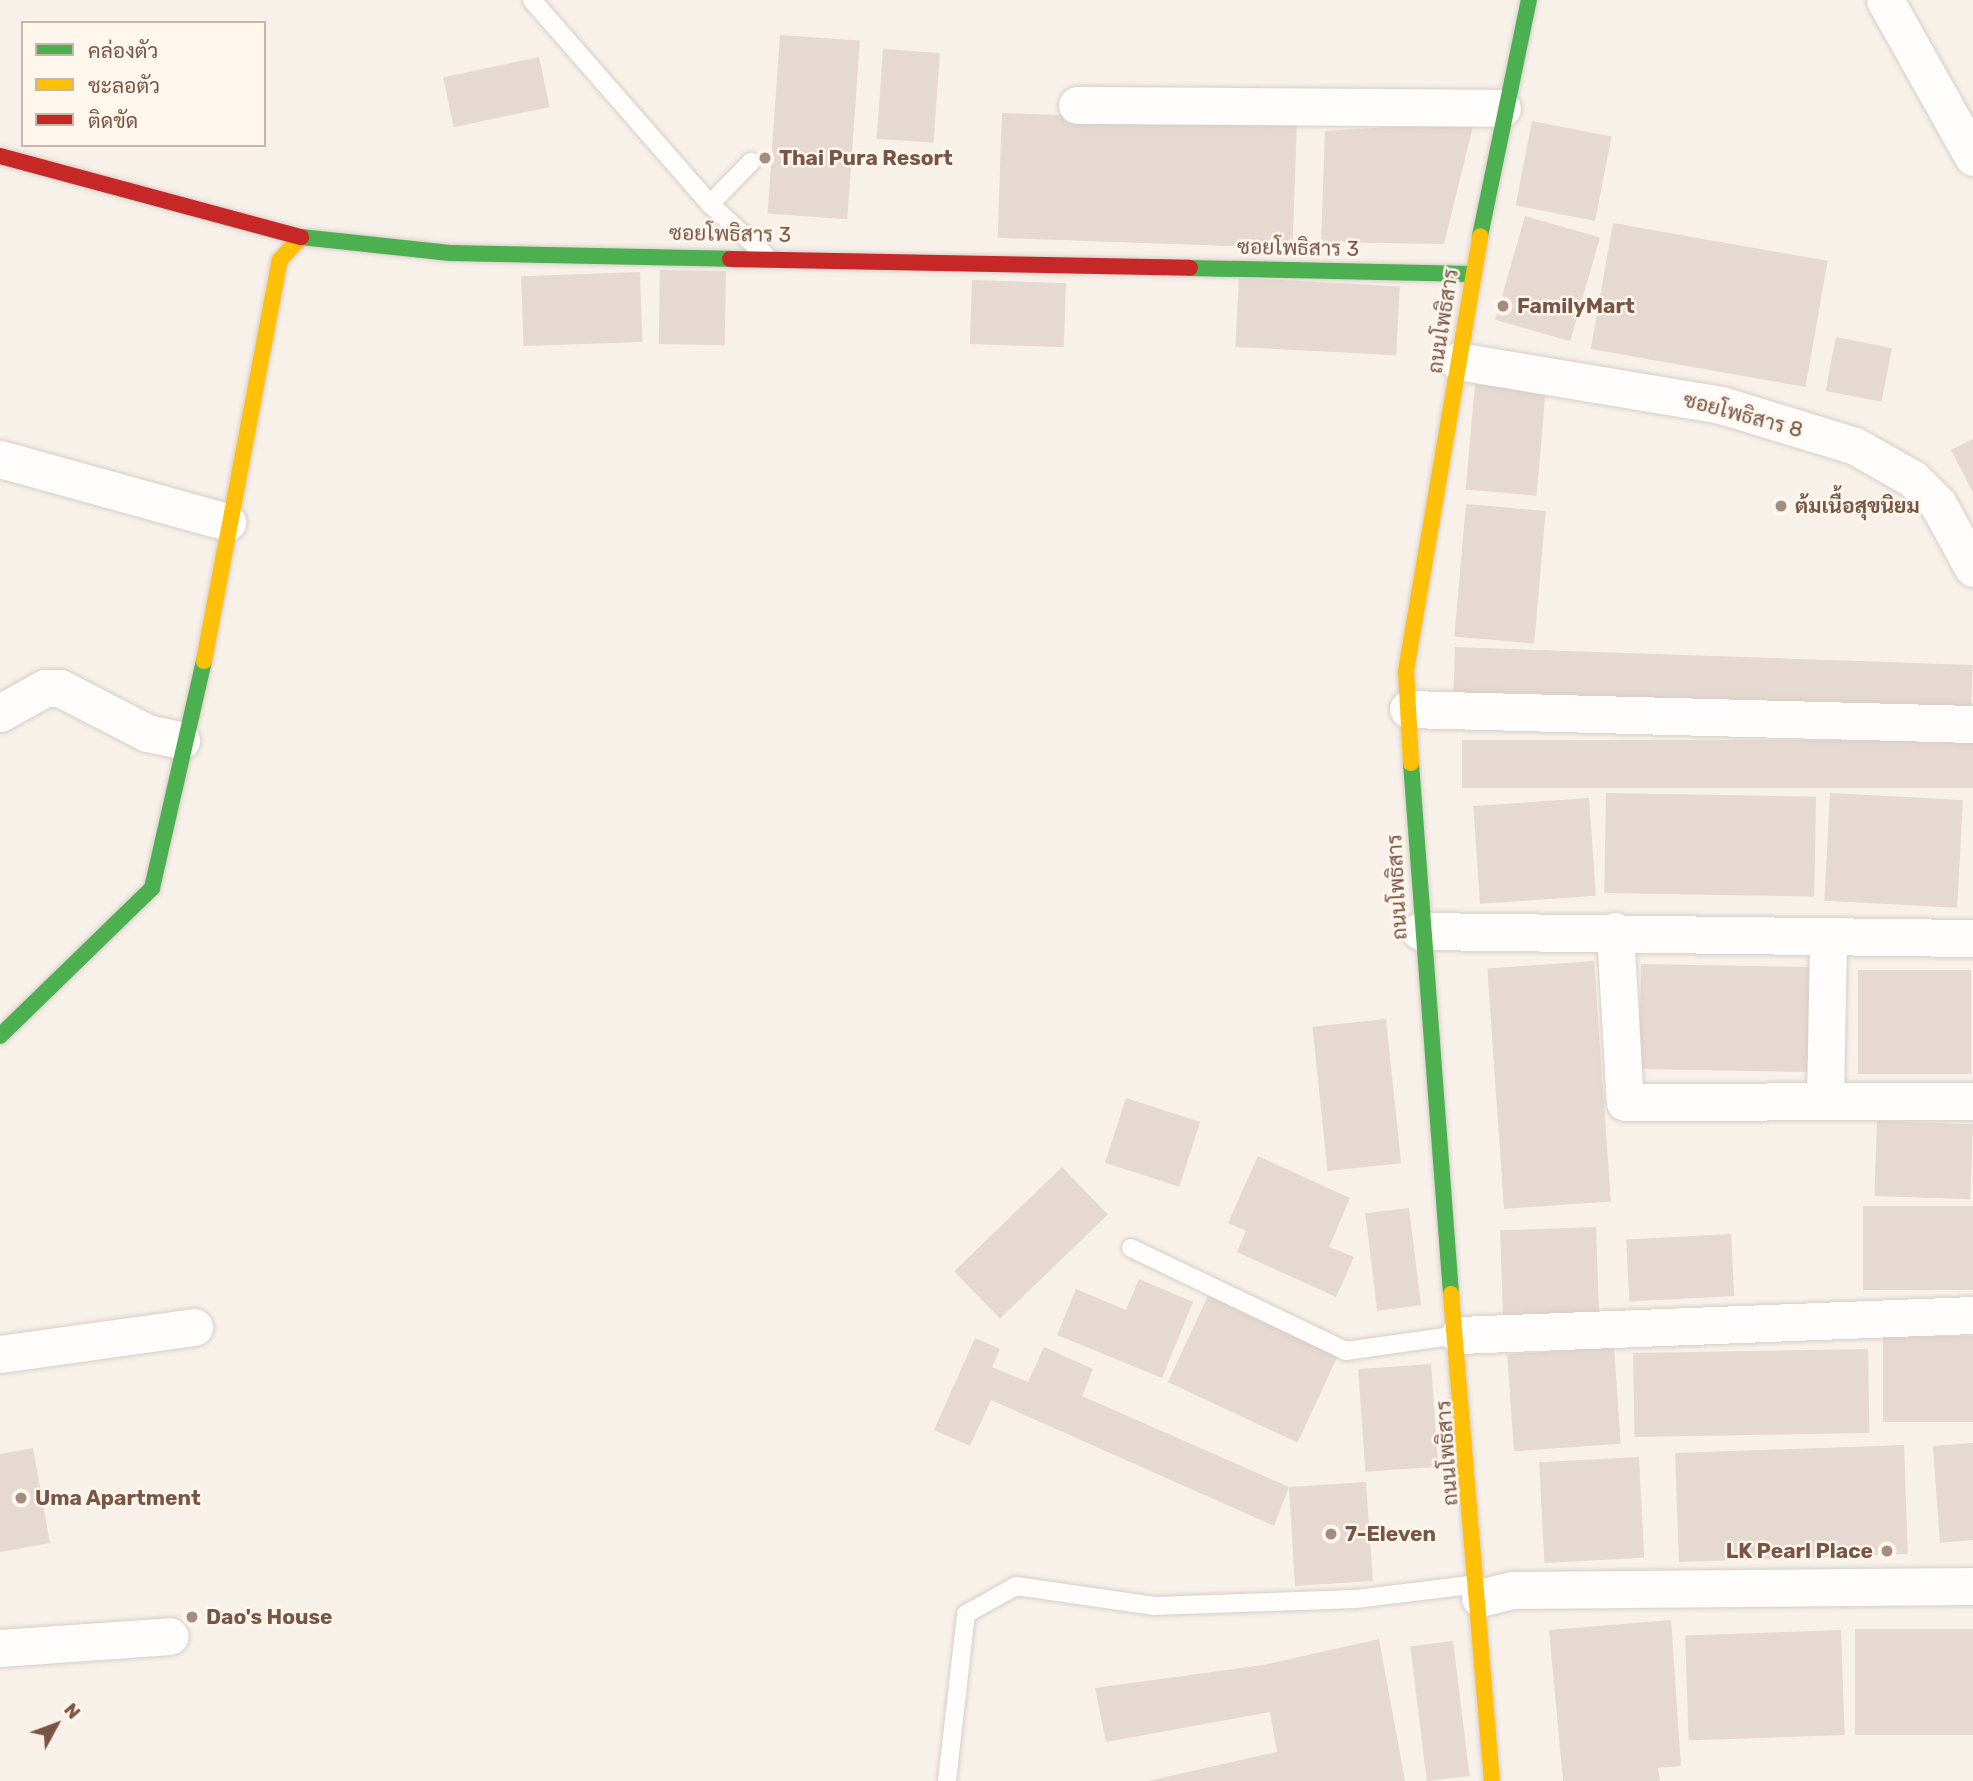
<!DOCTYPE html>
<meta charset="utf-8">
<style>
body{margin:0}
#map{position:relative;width:1973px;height:1781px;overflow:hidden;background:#f8f1ea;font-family:Rubik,Sarabun,sans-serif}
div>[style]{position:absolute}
.building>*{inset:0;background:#e5d9d1;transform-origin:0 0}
.roads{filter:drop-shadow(0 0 2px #d6cdc7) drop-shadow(0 0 2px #d6cdc7)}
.lane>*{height:18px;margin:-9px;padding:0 9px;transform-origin:9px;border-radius:9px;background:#fefdfc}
.street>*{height:37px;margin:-18.5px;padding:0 18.5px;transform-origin:18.5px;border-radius:18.5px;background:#fefdfc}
.fast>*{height:16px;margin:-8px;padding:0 8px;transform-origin:8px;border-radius:8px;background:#4caf50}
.slow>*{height:16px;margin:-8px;padding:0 8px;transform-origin:8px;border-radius:8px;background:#ffc107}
.jam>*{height:16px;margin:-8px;padding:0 8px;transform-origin:8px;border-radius:8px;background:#c62828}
.dots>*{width:19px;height:19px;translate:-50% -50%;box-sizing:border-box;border:4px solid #fff6ec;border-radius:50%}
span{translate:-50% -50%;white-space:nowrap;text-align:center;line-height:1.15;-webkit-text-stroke:5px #fff6ec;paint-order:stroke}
.poi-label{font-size:21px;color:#795547;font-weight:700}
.left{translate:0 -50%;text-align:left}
.right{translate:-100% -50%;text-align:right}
.street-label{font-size:21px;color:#795547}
.legend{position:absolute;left:21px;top:21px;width:245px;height:126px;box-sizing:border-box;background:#fff6ec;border:2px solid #c9b6aa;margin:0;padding:9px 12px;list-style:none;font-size:21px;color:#795547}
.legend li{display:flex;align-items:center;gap:14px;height:35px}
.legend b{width:35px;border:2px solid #c9b6aa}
.north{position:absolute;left:21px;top:1690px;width:70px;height:70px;-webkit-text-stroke:5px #fff6ec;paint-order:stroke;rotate:49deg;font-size:19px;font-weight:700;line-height:28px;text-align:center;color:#795547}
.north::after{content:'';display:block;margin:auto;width:24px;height:32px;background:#795547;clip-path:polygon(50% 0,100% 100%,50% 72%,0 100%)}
</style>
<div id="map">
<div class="building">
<div style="left:780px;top:35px;width:80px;height:179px;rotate:4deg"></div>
<div style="left:883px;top:49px;width:57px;height:90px;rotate:4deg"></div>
<div style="left:539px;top:57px;width:51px;height:98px;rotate:78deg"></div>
<div style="left:1002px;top:113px;width:295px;height:125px;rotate:2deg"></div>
<div style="left:1532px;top:121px;width:81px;height:86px;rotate:11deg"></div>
<div style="clip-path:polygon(1474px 122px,1444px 244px,1321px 242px,1325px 131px)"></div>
<div style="left:1525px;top:216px;width:78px;height:108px;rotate:16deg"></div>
<div style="left:1613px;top:223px;width:218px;height:128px;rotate:10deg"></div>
<div style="left:660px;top:270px;width:66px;height:74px;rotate:1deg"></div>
<div style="left:640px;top:272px;width:70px;height:119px;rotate:88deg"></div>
<div style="left:1239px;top:278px;width:161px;height:69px;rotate:3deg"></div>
<div style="left:972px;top:280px;width:94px;height:64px;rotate:2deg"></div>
<div style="left:1836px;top:337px;width:57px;height:55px;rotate:11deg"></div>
<div style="left:1475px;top:384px;width:71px;height:106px;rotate:5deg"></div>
<div style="clip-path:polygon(1973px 439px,1973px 493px,1951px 450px)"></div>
<div style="left:1466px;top:504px;width:80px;height:133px;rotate:5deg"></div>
<div style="left:1455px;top:647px;width:518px;height:49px;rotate:2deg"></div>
<div style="left:1462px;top:740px;width:511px;height:48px"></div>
<div style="left:1606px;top:793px;width:210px;height:100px;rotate:1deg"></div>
<div style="left:1830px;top:793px;width:133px;height:108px;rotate:3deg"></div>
<div style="left:1589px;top:798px;width:98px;height:116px;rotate:86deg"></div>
<div style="left:1594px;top:961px;width:241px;height:107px;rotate:86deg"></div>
<div style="left:1641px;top:964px;width:169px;height:105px;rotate:1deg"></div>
<div style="left:1858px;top:970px;width:113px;height:104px"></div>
<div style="left:1386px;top:1019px;width:145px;height:74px;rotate:84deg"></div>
<div style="left:1126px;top:1098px;width:78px;height:68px;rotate:18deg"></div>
<div style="left:1877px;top:1121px;width:96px;height:75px;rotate:2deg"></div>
<div style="clip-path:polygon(1258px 1156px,1350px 1198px,1329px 1247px,1354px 1257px,1336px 1297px,1237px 1252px,1246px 1231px,1228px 1223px)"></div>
<div style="left:1062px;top:1167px;width:66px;height:150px;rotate:46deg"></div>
<div style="left:1973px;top:1206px;width:84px;height:110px;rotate:90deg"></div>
<div style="left:1409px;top:1208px;width:98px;height:44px;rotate:83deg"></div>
<div style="left:1596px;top:1227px;width:87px;height:96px;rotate:88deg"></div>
<div style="left:1731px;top:1234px;width:62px;height:105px;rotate:87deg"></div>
<div style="clip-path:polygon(1139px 1279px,1193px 1302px,1162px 1378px,1057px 1335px,1076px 1289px,1126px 1310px)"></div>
<div style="left:1208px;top:1296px;width:143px;height:95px;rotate:25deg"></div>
<div style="left:1973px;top:1336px;width:86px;height:90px;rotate:90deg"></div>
<div style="clip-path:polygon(975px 1338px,1000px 1349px,992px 1367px,1028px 1382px,1044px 1347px,1093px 1369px,1082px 1396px,1289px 1487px,1366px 1482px,1373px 1581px,1295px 1586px,1289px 1487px,1274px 1526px,991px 1400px,970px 1446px,934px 1430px)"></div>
<div style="left:1614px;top:1347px;width:97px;height:107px;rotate:86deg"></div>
<div style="left:1868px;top:1349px;width:84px;height:235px;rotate:89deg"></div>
<div style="left:1431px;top:1364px;width:103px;height:73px;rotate:86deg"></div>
<div style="clip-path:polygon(1973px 1443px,1973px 1540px,1940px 1543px,1933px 1446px)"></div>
<div style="left:1904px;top:1445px;width:109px;height:229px;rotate:88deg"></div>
<div style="clip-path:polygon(33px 1448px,50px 1543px,0 1552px,0 1454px)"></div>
<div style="left:1639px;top:1457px;width:101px;height:100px;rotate:87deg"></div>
<div style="clip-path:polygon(1671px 1620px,1681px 1766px,1658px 1768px,1660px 1781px,1563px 1781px,1549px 1630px)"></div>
<div style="left:1973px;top:1629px;width:106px;height:118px;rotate:90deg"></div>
<div style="left:1841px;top:1630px;width:105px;height:156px;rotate:88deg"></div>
<div style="clip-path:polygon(1379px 1639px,1405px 1781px,1148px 1781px,1277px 1752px,1270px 1712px,1106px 1742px,1095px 1688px,1263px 1665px)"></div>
<div style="left:1453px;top:1641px;width:136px;height:43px;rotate:83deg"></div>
</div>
<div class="roads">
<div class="lane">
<div style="left:532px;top:0;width:271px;rotate:48.9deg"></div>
<div style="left:710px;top:204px;width:75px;rotate:42.8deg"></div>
<div style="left:710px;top:204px;width:59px;rotate:-45.7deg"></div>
<div style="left:1131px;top:1248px;width:238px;rotate:25.6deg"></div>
<div style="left:1346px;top:1351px;width:114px;rotate:-8.1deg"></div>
<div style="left:947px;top:1781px;width:168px;rotate:-83.5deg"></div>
<div style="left:966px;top:1614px;width:57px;rotate:-29.2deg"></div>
<div style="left:1016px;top:1586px;width:140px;rotate:8.2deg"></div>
<div style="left:1155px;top:1606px;width:201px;rotate:-2deg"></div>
<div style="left:1356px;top:1599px;width:123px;rotate:-7deg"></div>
</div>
<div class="street">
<div style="left:1885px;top:0;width:180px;rotate:60.7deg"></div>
<div style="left:1077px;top:105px;width:425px;rotate:0.4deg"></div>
<div style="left:1458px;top:361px;width:267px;rotate:9.5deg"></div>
<div style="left:1721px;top:405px;width:140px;rotate:17deg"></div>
<div style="left:1855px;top:446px;width:67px;rotate:29.6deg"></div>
<div style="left:1913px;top:479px;width:35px;rotate:45deg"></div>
<div style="left:1938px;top:504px;width:73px;rotate:61.3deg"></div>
<div style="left:0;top:459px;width:236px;rotate:15.5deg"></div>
<div style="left:1408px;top:709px;width:565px;rotate:1.52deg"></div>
<div style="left:0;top:713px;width:51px;rotate:-29.1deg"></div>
<div style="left:45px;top:688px;width:15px"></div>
<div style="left:60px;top:688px;width:98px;rotate:27.3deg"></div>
<div style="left:147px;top:733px;width:35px;rotate:12deg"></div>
<div style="left:1420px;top:931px;width:553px;rotate:0.73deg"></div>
<div style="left:1615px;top:931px;width:171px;rotate:86.7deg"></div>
<div style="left:1625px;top:1102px;width:348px;rotate:-0.2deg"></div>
<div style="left:1825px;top:1099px;width:162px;rotate:-88.9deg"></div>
<div style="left:1459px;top:1335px;width:514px;rotate:-2.23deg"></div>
<div style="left:0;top:1354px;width:196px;rotate:-7.9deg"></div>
<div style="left:1480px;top:1598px;width:33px;rotate:-14deg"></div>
<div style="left:1512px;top:1590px;width:461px;rotate:-0.5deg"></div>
<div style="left:0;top:1648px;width:170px;rotate:-4deg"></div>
</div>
<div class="fast">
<div style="left:1480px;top:236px;width:241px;rotate:-78.3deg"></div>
<div style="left:301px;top:237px;width:150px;rotate:6.1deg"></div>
<div style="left:450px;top:253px;width:280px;rotate:1.2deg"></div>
<div style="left:1190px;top:268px;width:282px;rotate:1.2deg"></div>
<div style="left:1411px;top:763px;width:533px;rotate:85.69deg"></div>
<div style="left:0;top:1036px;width:212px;rotate:-44.2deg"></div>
<div style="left:152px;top:888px;width:233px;rotate:-77.1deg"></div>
</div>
<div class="slow">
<div style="left:204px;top:661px;width:408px;rotate:-79.3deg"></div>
<div style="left:280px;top:260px;width:31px;rotate:-48deg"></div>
<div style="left:1411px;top:763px;width:92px;rotate:-93.1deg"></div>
<div style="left:1406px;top:671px;width:441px;rotate:-80.3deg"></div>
<div style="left:1451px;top:1294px;width:489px;rotate:85.2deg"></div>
</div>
<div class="jam">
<div style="left:0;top:156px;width:312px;rotate:15.1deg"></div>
<div style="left:730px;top:259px;width:460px;rotate:1.1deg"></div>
</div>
</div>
<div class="dots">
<div style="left:765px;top:158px;background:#a58c80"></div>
<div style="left:1503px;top:306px;background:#a58c80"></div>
<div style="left:1781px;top:506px;background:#a58c80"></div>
<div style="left:21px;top:1498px;background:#a58c80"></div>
<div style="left:1331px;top:1534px;background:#a58c80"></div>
<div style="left:1887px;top:1551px;background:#a58c80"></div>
<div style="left:192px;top:1617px;background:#a58c80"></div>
</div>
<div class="poi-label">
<span class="left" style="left:779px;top:158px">Thai Pura Resort</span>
<span class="left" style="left:1517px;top:306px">FamilyMart</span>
<span class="left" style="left:1795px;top:506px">ต้มเนื้อสุขนิยม</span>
<span class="left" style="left:35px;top:1498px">Uma Apartment</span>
<span class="left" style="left:1345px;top:1534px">7-Eleven</span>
<span class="right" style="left:1873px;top:1551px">LK Pearl Place</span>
<span class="left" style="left:206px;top:1617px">Dao's House</span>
</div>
<div class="street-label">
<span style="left:730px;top:234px;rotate:1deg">ซอยโพธิสาร 3</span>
<span style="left:1298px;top:248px;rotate:1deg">ซอยโพธิสาร 3</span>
<span style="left:1443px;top:321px;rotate:-81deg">ถนนโพธิสาร</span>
<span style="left:1743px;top:415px;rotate:15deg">ซอยโพธิสาร 8</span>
<span style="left:1397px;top:887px;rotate:-93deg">ถนนโพธิสาร</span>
<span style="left:1447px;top:1453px;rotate:-94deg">ถนนโพธิสาร</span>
</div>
<ul class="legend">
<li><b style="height:9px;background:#4caf50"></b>คล่องตัว</li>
<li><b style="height:9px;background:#ffc107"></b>ชะลอตัว</li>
<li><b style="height:9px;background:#c62828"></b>ติดขัด</li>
</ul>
<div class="north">N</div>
</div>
